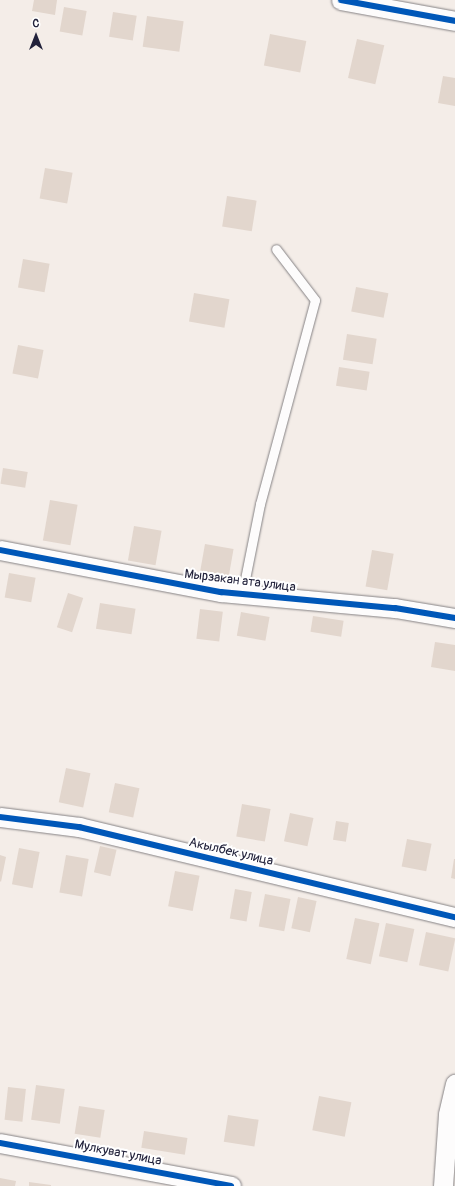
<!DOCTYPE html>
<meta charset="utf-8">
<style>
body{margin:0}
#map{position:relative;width:455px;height:1186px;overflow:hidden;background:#f4ede8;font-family:Pangolin,sans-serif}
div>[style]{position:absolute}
.building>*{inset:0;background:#e2d6cd;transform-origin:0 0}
.roads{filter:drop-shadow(0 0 1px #858284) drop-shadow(0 0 1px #858284)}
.service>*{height:9px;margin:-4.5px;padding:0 4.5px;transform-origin:4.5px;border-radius:4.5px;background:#fdfcfc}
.minor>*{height:19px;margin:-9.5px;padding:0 9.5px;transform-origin:9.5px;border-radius:9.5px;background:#fdfcfc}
.cycleway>*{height:6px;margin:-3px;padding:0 3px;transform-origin:3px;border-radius:3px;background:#0057b8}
span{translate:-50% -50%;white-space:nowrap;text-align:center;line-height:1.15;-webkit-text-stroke:4px #fff;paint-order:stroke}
.street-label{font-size:13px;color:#22223b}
.north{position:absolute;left:16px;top:16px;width:40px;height:40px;-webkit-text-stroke:3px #fff;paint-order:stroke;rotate:0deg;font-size:11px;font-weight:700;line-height:16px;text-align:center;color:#22223b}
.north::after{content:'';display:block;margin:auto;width:14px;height:18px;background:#22223b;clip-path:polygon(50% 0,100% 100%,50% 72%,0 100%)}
</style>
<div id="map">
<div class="building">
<div style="clip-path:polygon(34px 0,57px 0,55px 15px,32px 11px)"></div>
<div style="left:64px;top:7px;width:23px;height:25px;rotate:10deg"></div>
<div style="left:113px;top:12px;width:24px;height:25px;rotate:9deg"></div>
<div style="left:147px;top:16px;width:37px;height:31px;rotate:8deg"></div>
<div style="left:270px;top:34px;width:37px;height:32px;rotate:11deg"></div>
<div style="left:357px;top:39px;width:28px;height:40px;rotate:13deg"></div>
<div style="clip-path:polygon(443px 76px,455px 78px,455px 106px,438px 103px)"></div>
<div style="left:45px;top:168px;width:28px;height:31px;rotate:10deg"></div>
<div style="left:227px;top:196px;width:30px;height:31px;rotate:9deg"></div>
<div style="left:23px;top:259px;width:27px;height:29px;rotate:10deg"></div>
<div style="left:356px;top:287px;width:33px;height:25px;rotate:11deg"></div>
<div style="left:194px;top:293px;width:36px;height:29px;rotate:10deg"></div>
<div style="left:347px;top:334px;width:30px;height:26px;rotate:9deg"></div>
<div style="left:18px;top:345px;width:26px;height:29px;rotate:11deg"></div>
<div style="left:339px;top:367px;width:31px;height:19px;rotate:9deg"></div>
<div style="left:3px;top:468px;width:25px;height:16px;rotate:9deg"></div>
<div style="left:50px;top:500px;width:28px;height:41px;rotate:10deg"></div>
<div style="left:134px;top:526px;width:28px;height:35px;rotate:10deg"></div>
<div style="left:205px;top:544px;width:29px;height:27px;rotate:10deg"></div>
<div style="left:372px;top:550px;width:22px;height:37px;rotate:10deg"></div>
<div style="left:9px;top:573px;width:27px;height:25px;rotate:10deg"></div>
<div style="left:68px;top:593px;width:16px;height:36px;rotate:18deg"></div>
<div style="left:100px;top:603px;width:36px;height:26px;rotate:9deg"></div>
<div style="left:200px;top:609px;width:23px;height:30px;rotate:7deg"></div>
<div style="left:241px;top:612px;width:29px;height:24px;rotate:10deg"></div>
<div style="left:313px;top:616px;width:31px;height:16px;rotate:9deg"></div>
<div style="clip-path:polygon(435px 642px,455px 645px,455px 671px,431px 667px)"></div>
<div style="left:66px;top:768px;width:25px;height:35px;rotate:12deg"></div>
<div style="left:115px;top:783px;width:25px;height:30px;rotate:12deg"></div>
<div style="left:242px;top:804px;width:29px;height:33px;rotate:10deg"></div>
<div style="left:290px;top:813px;width:24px;height:29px;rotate:12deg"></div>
<div style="left:336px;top:821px;width:13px;height:19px;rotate:9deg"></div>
<div style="left:407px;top:839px;width:25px;height:28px;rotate:11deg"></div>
<div style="left:100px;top:846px;width:17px;height:27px;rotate:13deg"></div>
<div style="left:19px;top:848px;width:21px;height:37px;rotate:11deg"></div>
<div style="clip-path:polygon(0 855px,6px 857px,1px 882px,0 881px)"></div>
<div style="left:66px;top:855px;width:23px;height:38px;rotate:10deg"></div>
<div style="clip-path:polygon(454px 859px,455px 859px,455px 879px,451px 878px)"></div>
<div style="left:175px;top:871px;width:25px;height:36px;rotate:11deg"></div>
<div style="left:235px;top:889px;width:17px;height:30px;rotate:10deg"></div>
<div style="left:265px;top:894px;width:26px;height:33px;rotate:11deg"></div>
<div style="left:298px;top:897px;width:19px;height:32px;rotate:12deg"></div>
<div style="left:355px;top:918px;width:25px;height:42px;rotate:12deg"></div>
<div style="left:386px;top:923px;width:29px;height:34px;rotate:12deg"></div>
<div style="left:426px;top:932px;width:30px;height:34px;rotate:12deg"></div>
<div style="left:36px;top:1085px;width:29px;height:35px;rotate:8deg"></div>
<div style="left:8px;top:1087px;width:18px;height:33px;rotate:6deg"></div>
<div style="left:319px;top:1096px;width:33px;height:35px;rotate:11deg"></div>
<div style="left:79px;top:1106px;width:26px;height:28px;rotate:9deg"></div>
<div style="left:228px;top:1115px;width:31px;height:27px;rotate:9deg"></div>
<div style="left:144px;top:1131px;width:44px;height:17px;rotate:9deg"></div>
<div style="clip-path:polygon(0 1178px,16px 1181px,15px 1186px,0 1186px)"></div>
<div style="clip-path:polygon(29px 1182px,51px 1185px,51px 1186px,29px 1186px)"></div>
</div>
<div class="roads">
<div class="service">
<div style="left:242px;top:594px;width:92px;rotate:-78.7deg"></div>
<div style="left:260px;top:504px;width:211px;rotate:-74.9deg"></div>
<div style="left:315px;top:300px;width:64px;rotate:-127.4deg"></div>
</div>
<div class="minor">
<div style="left:341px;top:0;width:116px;rotate:10.4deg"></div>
<div style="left:0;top:550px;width:225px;rotate:10.8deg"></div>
<div style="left:221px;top:592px;width:175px;rotate:5.3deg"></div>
<div style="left:395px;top:608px;width:61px;rotate:9.5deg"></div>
<div style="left:0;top:817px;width:80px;rotate:7.2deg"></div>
<div style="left:79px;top:827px;width:387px;rotate:13.5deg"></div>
<div style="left:0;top:1143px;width:235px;rotate:10.5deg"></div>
<div style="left:443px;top:1186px;width:72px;rotate:-86deg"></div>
<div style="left:448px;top:1114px;width:31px;rotate:-77deg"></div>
</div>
</div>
<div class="cycleway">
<div style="left:341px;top:0;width:116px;rotate:10.4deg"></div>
<div style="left:0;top:550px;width:225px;rotate:10.8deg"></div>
<div style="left:221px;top:592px;width:175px;rotate:5.3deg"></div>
<div style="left:395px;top:608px;width:61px;rotate:9.5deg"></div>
<div style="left:0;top:817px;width:80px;rotate:7.2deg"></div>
<div style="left:79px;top:827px;width:387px;rotate:13.5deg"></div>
<div style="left:0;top:1143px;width:235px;rotate:10.5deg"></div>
</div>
<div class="street-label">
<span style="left:240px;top:581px;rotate:7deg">Мырзакан ата улица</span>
<span style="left:231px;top:852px;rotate:13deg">Акылбек улица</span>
<span style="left:118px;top:1153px;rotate:11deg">Мулкуват улица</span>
</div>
<div class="north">С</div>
</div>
